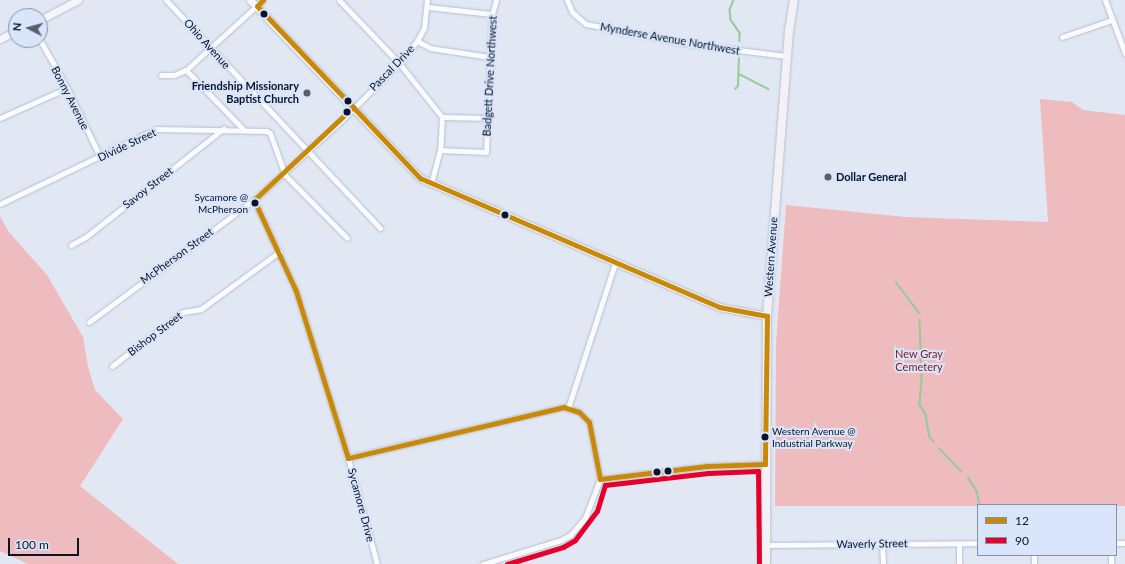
<!DOCTYPE html>
<style>
body{margin:0}
#map{position:relative;width:1125px;height:564px;overflow:hidden;background:#e1e7f3;font-family:Lato,sans-serif}
div>[style]{position:absolute}
.green>*{inset:0;background:#eebcbe}
.stream>*{height:1.5px;margin:-0.75px;padding:0 0.75px;transform-origin:0.75px;border-radius:0.75px;background:#94cc99}
.roads{filter:drop-shadow(0 0 1px #b6becd) drop-shadow(0 0 1px #b6becd)}
.street>*{height:5px;margin:-2.5px;padding:0 2.5px;transform-origin:2.5px;border-radius:2.5px;background:#fafbfd}
.secondary>*{height:7px;margin:-3.5px;padding:0 3.5px;transform-origin:3.5px;border-radius:3.5px;background:#f6f5f9}
.primary>*{height:8px;margin:-4px;padding:0 4px;transform-origin:4px;border-radius:4px;background:#f3f0f6}
.bus-1>*{height:5px;margin:-2.5px;padding:0 2.5px;transform-origin:2.5px;border-radius:2.5px;background:#c88908}
.bus-2>*{height:5px;margin:-2.5px;padding:0 2.5px;transform-origin:2.5px;border-radius:2.5px;background:#e4002b}
.dots>*{width:11px;height:11px;translate:-50% -50%;box-sizing:border-box;border:2px solid #d9e5fb;border-radius:50%}
span{translate:-50% -50%;white-space:nowrap;text-align:center;line-height:1.15;-webkit-text-stroke:4px #d9e5fb;paint-order:stroke}
.bus-label{font-size:10px;color:#0a1327}
.right{translate:-100% -50%;text-align:right}
.left{translate:0 -50%;text-align:left}
.street-label{font-size:11px;color:#0a1327}
.poi-label{font-size:11px;color:#0a1327;font-weight:700}
.park-label{font-size:11px;color:#7b191e}
.legend{position:absolute;left:977px;top:504px;width:140px;height:52px;box-sizing:border-box;background:#d9e5fb;border:1px solid #8691a6;margin:0;padding:5px 7px;list-style:none;font-size:12px;color:#0a1327}
.legend li{display:flex;align-items:center;gap:8px;height:20px}
.legend b{width:20px;border:1px solid #8691a6}
.north{position:absolute;left:8px;top:8px;width:40px;height:40px;box-sizing:border-box;background:#d9e5fb;border:1px solid #8691a6;border-radius:50%;rotate:276deg;font-size:11px;font-weight:700;line-height:16px;text-align:center;color:#0a1327}
.north::after{content:'';display:block;margin:auto;width:14px;height:18px;background:#555d6e;clip-path:polygon(50% 0,100% 100%,50% 72%,0 100%)}
.scale{position:absolute;left:8px;top:538px;width:71px;height:18px;box-sizing:border-box;border:2px solid #0a1327;border-top:0;padding-left:5px;font-size:12px;line-height:14px;white-space:nowrap;color:#0a1327;-webkit-text-stroke:3px #d9e5fb;paint-order:stroke}
</style>
<div id="map">
<div class="green">
<div style="clip-path:polygon(1040px 99px,1072px 102px,1083px 110px,1125px 115px,1125px 506px,775px 506px,776px 344px,786px 205px,906px 217px,1048px 222px)"></div>
<div style="clip-path:polygon(0 216px,8px 231px,47px 275px,83px 337px,88px 367px,95px 390px,123px 419px,80px 486px,178px 564px,28px 564px,0 551px)"></div>
</div>
<div class="stream">
<div style="left:734px;top:0;width:11px;rotate:112deg"></div>
<div style="left:730px;top:10px;width:10px;rotate:84deg"></div>
<div style="left:731px;top:20px;width:16px;rotate:55deg"></div>
<div style="left:740px;top:33px;width:8px;rotate:90deg"></div>
<div style="left:739px;top:74px;width:33px;rotate:27deg"></div>
<div style="left:735px;top:89px;width:4px;rotate:-45deg"></div>
<div style="left:738px;top:86px;width:27px;rotate:-88deg"></div>
<div style="left:896px;top:282px;width:39px;rotate:53deg"></div>
<div style="left:920px;top:320px;width:60px;rotate:88.1deg"></div>
<div style="left:922px;top:380px;width:25px;rotate:95deg"></div>
<div style="left:920px;top:405px;width:12px;rotate:59deg"></div>
<div style="left:926px;top:415px;width:22px;rotate:80deg"></div>
<div style="left:930px;top:437px;width:6px;rotate:51deg"></div>
<div style="left:939px;top:448px;width:32px;rotate:46deg"></div>
<div style="left:968px;top:477px;width:17px;rotate:57deg"></div>
<div style="left:977px;top:491px;width:14px;rotate:78deg"></div>
</div>
<div class="roads">
<div class="street">
<div style="left:166px;top:0;width:313px;rotate:46.8deg"></div>
<div style="left:339px;top:0;width:87px;rotate:46.4deg"></div>
<div style="left:399px;top:63px;width:69px;rotate:51.5deg"></div>
<div style="left:442px;top:117px;width:33px;rotate:93deg"></div>
<div style="left:440px;top:150px;width:34px;rotate:105deg"></div>
<div style="left:567px;top:0;width:13px;rotate:67deg"></div>
<div style="left:572px;top:12px;width:18px;rotate:41deg"></div>
<div style="left:586px;top:24px;width:106px;rotate:10.9deg"></div>
<div style="left:690px;top:44px;width:97px;rotate:7.1deg"></div>
<div style="left:1105px;top:0;width:57px;rotate:69.3deg"></div>
<div style="left:428px;top:7px;width:64px;rotate:6.2deg"></div>
<div style="left:1062px;top:37px;width:53px;rotate:-18.8deg"></div>
<div style="left:40px;top:40px;width:55px;rotate:60.6deg"></div>
<div style="left:67px;top:88px;width:76px;rotate:64.4deg"></div>
<div style="left:417px;top:41px;width:15px;rotate:28deg"></div>
<div style="left:430px;top:48px;width:60px;rotate:8.7deg"></div>
<div style="left:186px;top:70px;width:82px;rotate:46deg"></div>
<div style="left:161px;top:75px;width:13px"></div>
<div style="left:174px;top:75px;width:13px;rotate:-23deg"></div>
<div style="left:186px;top:70px;width:104px;rotate:-42.3deg"></div>
<div style="left:442px;top:117px;width:46px;rotate:1.2deg"></div>
<div style="left:0;top:118px;width:73px;rotate:-24.1deg"></div>
<div style="left:440px;top:150px;width:46px;rotate:2.5deg"></div>
<div style="left:486px;top:152px;width:138px;rotate:-87.5deg"></div>
<div style="left:492px;top:14px;width:15px;rotate:-74deg"></div>
<div style="left:283px;top:173px;width:91px;rotate:45.4deg"></div>
<div style="left:254px;top:200px;width:100px;rotate:65.2deg"></div>
<div style="left:296px;top:291px;width:175px;rotate:72.7deg"></div>
<div style="left:348px;top:458px;width:110px;rotate:74.7deg"></div>
<div style="left:0;top:204px;width:173px;rotate:-25.7deg"></div>
<div style="left:156px;top:129px;width:110px;rotate:1deg"></div>
<div style="left:266px;top:131px;width:4px;rotate:27deg"></div>
<div style="left:270px;top:133px;width:41px;rotate:70.3deg"></div>
<div style="left:71px;top:245px;width:18px;rotate:-29deg"></div>
<div style="left:87px;top:236px;width:174px;rotate:-38.2deg"></div>
<div style="left:89px;top:322px;width:205px;rotate:-36.5deg"></div>
<div style="left:254px;top:200px;width:119px;rotate:-42.3deg"></div>
<div style="left:342px;top:120px;width:85px;rotate:-45deg"></div>
<div style="left:402px;top:60px;width:24px;rotate:-52deg"></div>
<div style="left:417px;top:41px;width:15px;rotate:-62deg"></div>
<div style="left:424px;top:28px;width:28px;rotate:-84deg"></div>
<div style="left:112px;top:366px;width:89px;rotate:-37.3deg"></div>
<div style="left:183px;top:312px;width:18px;rotate:-9deg"></div>
<div style="left:201px;top:309px;width:97px;rotate:-36.2deg"></div>
<div style="left:568px;top:408px;width:152px;rotate:-72deg"></div>
<div style="left:348px;top:458px;width:222px;rotate:-13.3deg"></div>
<div style="left:564px;top:407px;width:16px;rotate:18deg"></div>
<div style="left:579px;top:412px;width:14px;rotate:45deg"></div>
<div style="left:589px;top:422px;width:58px;rotate:79.1deg"></div>
<div style="left:600px;top:479px;width:42px;rotate:111deg"></div>
<div style="left:585px;top:518px;width:23px;rotate:131deg"></div>
<div style="left:570px;top:535px;width:10px;rotate:151deg"></div>
<div style="left:561px;top:540px;width:82px;rotate:162.9deg"></div>
<div style="left:600px;top:479px;width:108px;rotate:-6.9deg"></div>
<div style="left:707px;top:466px;width:58px;rotate:-2deg"></div>
<div style="left:1116px;top:543px;width:9px"></div>
<div style="left:882px;top:544px;width:20px;rotate:87deg"></div>
<div style="left:959px;top:544px;width:20px;rotate:90deg"></div>
<div style="left:766px;top:545px;width:212px;rotate:-0.5deg"></div>
<div style="left:1111px;top:555px;width:9px;rotate:90deg"></div>
<div style="left:1034px;top:564px;width:9px;rotate:-90deg"></div>
</div>
<div class="secondary">
<div style="left:250px;top:0;width:246px;rotate:46.3deg"></div>
<div style="left:420px;top:178px;width:326px;rotate:23.3deg"></div>
<div style="left:719px;top:307px;width:49px;rotate:10.6deg"></div>
<div style="left:40px;top:20px;width:43px;rotate:-27.8deg"></div>
<div style="left:0;top:39px;width:18px;rotate:-27deg"></div>
</div>
<div class="primary">
<div style="left:766px;top:564px;width:248px;rotate:-89.8deg"></div>
<div style="left:767px;top:316px;width:286px;rotate:-85.6deg"></div>
<div style="left:789px;top:31px;width:31px;rotate:-81deg"></div>
</div>
</div>
<div class="bus-1">
<div style="left:263px;top:0;width:8px;rotate:135deg"></div>
<div style="left:257px;top:6px;width:139px;rotate:46.5deg"></div>
<div style="left:353px;top:107px;width:98px;rotate:46.7deg"></div>
<div style="left:420px;top:178px;width:326px;rotate:23.3deg"></div>
<div style="left:719px;top:307px;width:49px;rotate:10.6deg"></div>
<div style="left:767px;top:316px;width:148px;rotate:90.8deg"></div>
<div style="left:765px;top:464px;width:58px;rotate:178deg"></div>
<div style="left:707px;top:466px;width:108px;rotate:173.1deg"></div>
<div style="left:600px;top:479px;width:58px;rotate:-100.9deg"></div>
<div style="left:589px;top:422px;width:14px;rotate:-135deg"></div>
<div style="left:579px;top:412px;width:16px;rotate:-162deg"></div>
<div style="left:564px;top:407px;width:222px;rotate:166.7deg"></div>
<div style="left:348px;top:458px;width:175px;rotate:-107.3deg"></div>
<div style="left:296px;top:291px;width:100px;rotate:-114.8deg"></div>
<div style="left:254px;top:200px;width:136px;rotate:-43.2deg"></div>
</div>
<div class="bus-2">
<div style="left:507px;top:564px;width:59px;rotate:-16.9deg"></div>
<div style="left:563px;top:547px;width:14px;rotate:-30deg"></div>
<div style="left:575px;top:540px;width:36px;rotate:-53deg"></div>
<div style="left:597px;top:511px;width:27px;rotate:-73deg"></div>
<div style="left:605px;top:485px;width:104px;rotate:-6.6deg"></div>
<div style="left:708px;top:473px;width:50px;rotate:-2.3deg"></div>
<div style="left:758px;top:471px;width:93px;rotate:89.4deg"></div>
</div>
<div class="dots">
<div style="left:264px;top:14px;background:#0a1327"></div>
<div style="left:307px;top:93px;background:#555d6e"></div>
<div style="left:348px;top:101px;background:#0a1327"></div>
<div style="left:347px;top:112px;background:#0a1327"></div>
<div style="left:828px;top:177px;background:#555d6e"></div>
<div style="left:255px;top:203px;background:#0a1327"></div>
<div style="left:505px;top:215px;background:#0a1327"></div>
<div style="left:765px;top:437px;background:#0a1327"></div>
<div style="left:668px;top:471px;background:#0a1327"></div>
<div style="left:657px;top:472px;background:#0a1327"></div>
</div>
<div class="bus-label">
<span class="right" style="left:248px;top:203px">Sycamore @<br>McPherson</span>
<span class="left" style="left:772px;top:437px">Western Avenue @<br>Industrial Parkway</span>
</div>
<div class="street-label">
<span style="left:670px;top:39px;rotate:10deg">Mynderse Avenue Northwest</span>
<span style="left:207px;top:44px;rotate:48deg">Ohio Avenue</span>
<span style="left:392px;top:68px;rotate:-46deg">Pascal Drive</span>
<span style="left:490px;top:76px;rotate:-87deg">Badgett Drive Northwest</span>
<span style="left:70px;top:98px;rotate:63deg">Bonny Avenue</span>
<span style="left:127px;top:145px;rotate:-25deg">Divide Street</span>
<span style="left:148px;top:188px;rotate:-38deg">Savoy Street</span>
<span style="left:177px;top:256px;rotate:-36deg">McPherson Street</span>
<span style="left:771px;top:257px;rotate:-86deg">Western Avenue</span>
<span style="left:155px;top:334px;rotate:-37deg">Bishop Street</span>
<span style="left:361px;top:505px;rotate:75deg">Sycamore Drive</span>
<span style="left:872px;top:544px;rotate:-1deg">Waverly Street</span>
</div>
<div class="poi-label">
<span class="right" style="left:299px;top:93px">Friendship Missionary<br>Baptist Church</span>
<span class="left" style="left:836px;top:177px">Dollar General</span>
</div>
<div class="park-label">
<span style="left:919px;top:361px">New Gray<br>Cemetery</span>
</div>
<ul class="legend">
<li><b style="height:5px;background:#c88908"></b>12</li>
<li><b style="height:5px;background:#e4002b"></b>90</li>
</ul>
<div class="north">N</div>
<div class="scale">100 m</div>
</div>
